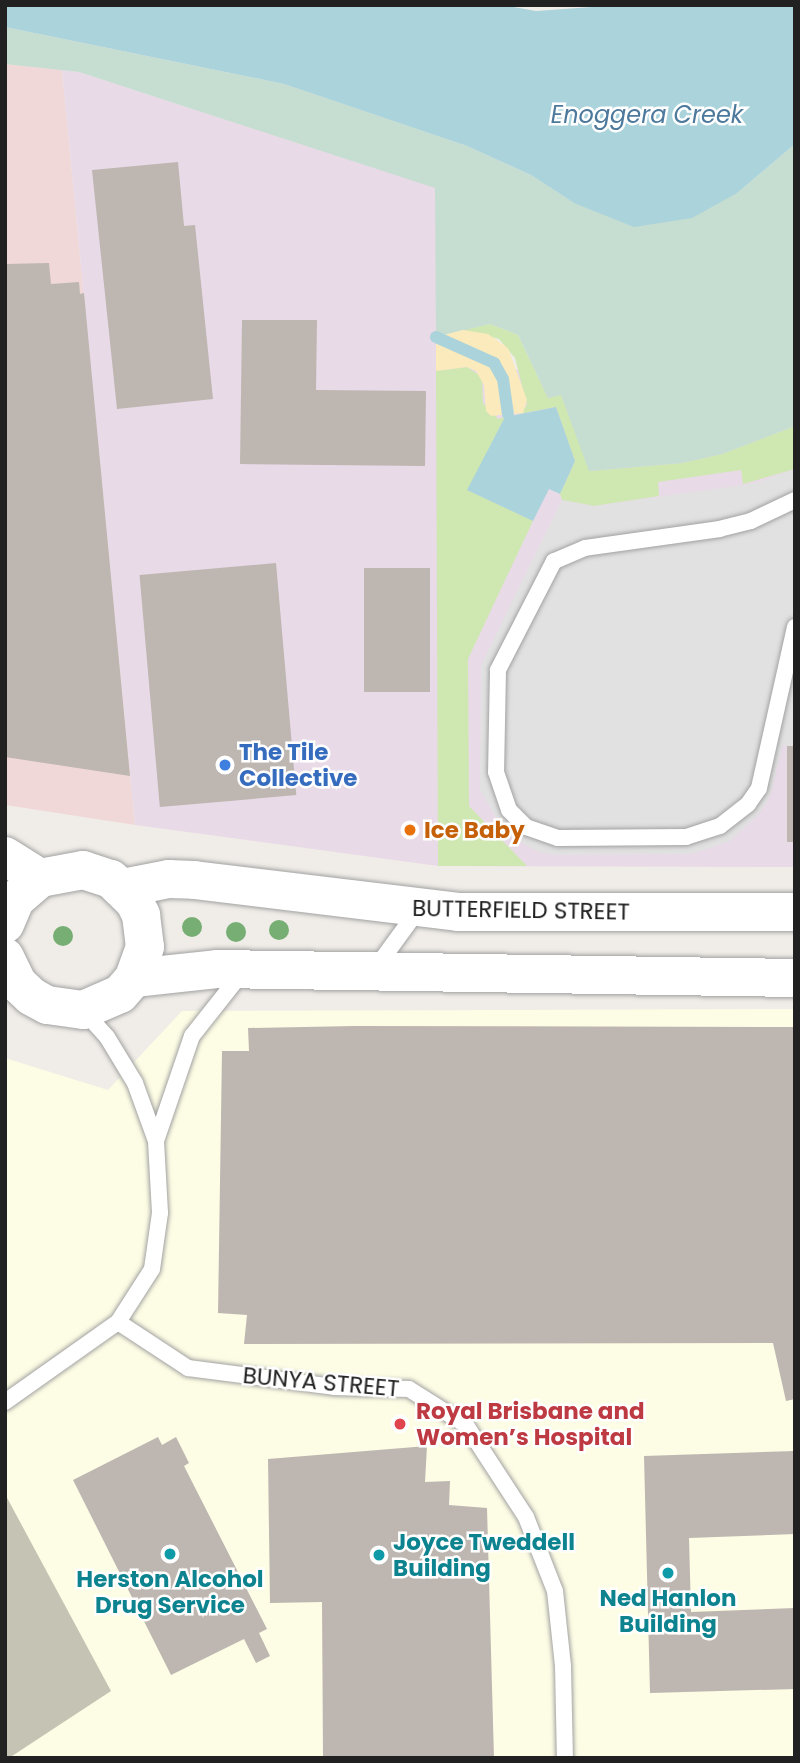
<!DOCTYPE html>
<meta charset="utf-8">
<style>
body{margin:0}
#map{position:relative;width:800px;height:1763px;overflow:hidden;background:#f0ede8;font-family:Poppins,sans-serif}
div>[style]{position:absolute}
.commercial>*{inset:0;background:#f0d8d9}
.industrial>*{inset:0;background:#e9dae7}
.education>*{inset:0;background:#fdfce4}
.construction>*{inset:0;background:#c5c3b4}
.grass>*{inset:0;background:#cfe7b1}
.wetland>*{inset:0;background:#c6ddd1}
.sand>*{inset:0;background:#fbeabc}
.parking>*{inset:0;background:#e1e1e1}
.water>*{inset:0;background:#abd3db}
.stream>*{height:12px;margin:-6px;padding:0 6px;transform-origin:6px;border-radius:6px;background:#abd3db}
.building>*{inset:0;background:#beb6b1;transform-origin:0 0}
.roads{filter:drop-shadow(0 0 2px #a2a2a2) drop-shadow(0 0 2px #a2a2a2)}
.service>*{height:16px;margin:-8px;padding:0 8px;transform-origin:8px;border-radius:8px;background:#fff}
.tertiary>*{height:38px;margin:-19px;padding:0 19px;transform-origin:19px;border-radius:19px;background:#fff}
.trees>*{width:20px;height:20px;margin:-10px;border-radius:50%;background:#76ae74}
.dots>*{width:19px;height:19px;translate:-50% -50%;box-sizing:border-box;border:4px solid #fff;border-radius:50%}
span{translate:-50% -50%;white-space:nowrap;text-align:center;line-height:1.15;-webkit-text-stroke:5px #fff;paint-order:stroke}
.shop-label{font-size:23px;color:#366cbe;font-weight:700}
.left{translate:0 -50%;text-align:left}
.food-label{font-size:23px;color:#c56008;font-weight:700}
.street-label{font-size:23px;color:#212121}
.health-label{font-size:23px;color:#be3a42;font-weight:700}
.culture-label{font-size:23px;color:#0d838f;font-weight:700}
.water-label{font-size:24px;color:#4c799c;font-style:italic}
.frame{position:absolute;inset:0;border:7px solid #212121;pointer-events:none}
</style>
<div id="map">
<div class="commercial">
<div style="clip-path:polygon(5px 64px,62px 70px,135px 825px,5px 805px)"></div>
</div>
<div class="industrial">
<div style="clip-path:polygon(62px 70px,79px 72px,436px 188px,436px 336px,722px 454px,795px 426px,795px 867px,438px 866px,135px 825px)"></div>
</div>
<div class="education">
<div style="clip-path:polygon(795px 1009px,795px 1758px,5px 1758px,5px 1058px,108px 1090px,182px 1011px)"></div>
</div>
<div class="construction">
<div style="clip-path:polygon(5px 1494px,111px 1691px,9px 1758px,5px 1758px)"></div>
</div>
<div class="grass">
<div style="clip-path:polygon(490px 324px,518px 335px,548px 398px,561px 395px,590px 471px,682px 463px,722px 454px,795px 426px,795px 469px,743px 484px,741px 470px,658px 482px,659px 496px,594px 506px,562px 500px,560px 494px,575px 461px,556px 407px,519px 414px,527px 405px,515px 358px,499px 339px,463px 330px)"></div>
<div style="clip-path:polygon(467px 367px,482px 377px,483px 403px,498px 419px,505px 417px,468px 490px,533px 521px,468px 659px,469px 806px,527px 866px,438px 866px,436px 371px)"></div>
</div>
<div class="wetland">
<div style="clip-path:polygon(5px 27px,284px 84px,467px 146px,531px 175px,574px 203px,737px 193px,795px 144px,795px 426px,722px 454px,682px 463px,589px 471px,561px 395px,548px 398px,518px 335px,490px 324px,436px 337px,435px 188px,79px 72px,5px 64px)"></div>
</div>
<div class="sand">
<div style="clip-path:polygon(463px 330px,488px 334px,508px 348px,527px 400px,523px 413px,491px 416px,486px 411px,484px 385px,476px 371px,467px 367px,436px 371px,436px 337px)"></div>
</div>
<div class="parking">
<div style="clip-path:polygon(795px 469px,795px 746px,782px 746px,771px 794px,760px 813px,730px 841px,691px 854px,555px 855px,538px 852px,505px 833px,480px 790px,481px 665px,562px 500px,594px 506px,756px 483px)"></div>
</div>
<div class="water">
<div style="clip-path:polygon(5px 5px,502px 5px,536px 11px,620px 5px,795px 5px,795px 144px,737px 193px,692px 218px,634px 227px,574px 203px,531px 175px,467px 146px,284px 84px,5px 27px)"></div>
<div style="clip-path:polygon(556px 407px,575px 461px,560px 494px,549px 489px,533px 521px,467px 490px,505px 417px)"></div>
</div>
<div class="stream">
<div style="left:436px;top:337px;width:64px;rotate:24.1deg"></div>
<div style="left:494px;top:363px;width:18px;rotate:61deg"></div>
<div style="left:503px;top:379px;width:35px;rotate:82deg"></div>
</div>
<div class="building">
<div style="clip-path:polygon(178px 162px,184px 226px,195px 225px,213px 399px,117px 409px,92px 170px)"></div>
<div style="clip-path:polygon(49px 263px,51px 284px,79px 282px,80px 294px,84px 293px,130px 776px,5px 757px,5px 264px)"></div>
<div style="clip-path:polygon(242px 320px,317px 320px,316px 390px,426px 391px,425px 466px,240px 464px)"></div>
<div style="left:276px;top:563px;width:233px;height:137px;rotate:85deg"></div>
<div style="left:364px;top:568px;width:66px;height:124px"></div>
<div style="left:787px;top:746px;width:8px;height:96px"></div>
<div style="clip-path:polygon(354px 1026px,795px 1027px,795px 1399px,786px 1401px,773px 1343px,244px 1344px,247px 1315px,218px 1313px,222px 1051px,249px 1051px,248px 1028px)"></div>
<div style="clip-path:polygon(158px 1437px,162px 1445px,176px 1437px,189px 1463px,184px 1466px,267px 1629px,259px 1633px,270px 1656px,256px 1663px,244px 1639px,171px 1675px,73px 1480px)"></div>
<div style="clip-path:polygon(427px 1446px,425px 1482px,450px 1481px,449px 1505px,487px 1508px,494px 1758px,323px 1758px,322px 1602px,270px 1603px,268px 1459px)"></div>
<div style="clip-path:polygon(795px 1451px,795px 1534px,689px 1538px,691px 1612px,795px 1608px,795px 1689px,650px 1693px,644px 1456px)"></div>
</div>
<div class="roads">
<div class="service">
<div style="left:795px;top:500px;width:49px;rotate:154.5deg"></div>
<div style="left:751px;top:521px;width:32px;rotate:166deg"></div>
<div style="left:720px;top:529px;width:136px;rotate:172deg"></div>
<div style="left:585px;top:548px;width:34px;rotate:157deg"></div>
<div style="left:554px;top:561px;width:123px;rotate:117.2deg"></div>
<div style="left:498px;top:670px;width:102px;rotate:91.1deg"></div>
<div style="left:496px;top:772px;width:40px;rotate:71.1deg"></div>
<div style="left:509px;top:810px;width:24px;rotate:45deg"></div>
<div style="left:526px;top:827px;width:34px;rotate:19deg"></div>
<div style="left:558px;top:838px;width:128px;rotate:-0.4deg"></div>
<div style="left:686px;top:837px;width:36px;rotate:-18deg"></div>
<div style="left:720px;top:826px;width:36px;rotate:-38deg"></div>
<div style="left:748px;top:804px;width:19px;rotate:-55deg"></div>
<div style="left:759px;top:788px;width:165px;rotate:-77.4deg"></div>
<div style="left:375px;top:969px;width:73px;rotate:-53.9deg"></div>
<div style="left:156px;top:1141px;width:111px;rotate:-71.1deg"></div>
<div style="left:192px;top:1036px;width:79px;rotate:-51.7deg"></div>
<div style="left:118px;top:1322px;width:84px;rotate:33.3deg"></div>
<div style="left:188px;top:1368px;width:147px;rotate:7.4deg"></div>
<div style="left:334px;top:1387px;width:75px;rotate:1.5deg"></div>
<div style="left:409px;top:1389px;width:67px;rotate:32.3deg"></div>
<div style="left:466px;top:1425px;width:110px;rotate:56.9deg"></div>
<div style="left:526px;top:1517px;width:79px;rotate:68.6deg"></div>
<div style="left:555px;top:1591px;width:75px;rotate:83.9deg"></div>
<div style="left:563px;top:1666px;width:92px;rotate:88.8deg"></div>
<div style="left:5px;top:1402px;width:138px;rotate:-35.3deg"></div>
<div style="left:118px;top:1322px;width:63px;rotate:-57.3deg"></div>
<div style="left:152px;top:1269px;width:57px;rotate:-81.9deg"></div>
<div style="left:160px;top:1213px;width:72px;rotate:-93.2deg"></div>
<div style="left:156px;top:1141px;width:62px;rotate:-109.9deg"></div>
<div style="left:135px;top:1083px;width:54px;rotate:-121.3deg"></div>
<div style="left:107px;top:1037px;width:36px;rotate:-132deg"></div>
</div>
<div class="tertiary">
<div style="left:5px;top:856px;width:41px;rotate:32.2deg"></div>
<div style="left:123px;top:888px;width:47px;rotate:-11.1deg"></div>
<div style="left:169px;top:879px;width:25px;rotate:2deg"></div>
<div style="left:194px;top:880px;width:266px;rotate:6.9deg"></div>
<div style="left:458px;top:912px;width:337px"></div>
<div style="left:5px;top:924px;width:26px;rotate:-67deg"></div>
<div style="left:15px;top:900px;width:33px;rotate:-41deg"></div>
<div style="left:40px;top:878px;width:44px;rotate:-10.5deg"></div>
<div style="left:83px;top:870px;width:29px;rotate:18deg"></div>
<div style="left:111px;top:879px;width:32px;rotate:44deg"></div>
<div style="left:134px;top:901px;width:16px;rotate:63deg"></div>
<div style="left:141px;top:915px;width:32px;rotate:83deg"></div>
<div style="left:145px;top:947px;width:33px;rotate:110deg"></div>
<div style="left:134px;top:978px;width:21px;rotate:131deg"></div>
<div style="left:120px;top:994px;width:40px;rotate:156.6deg"></div>
<div style="left:83px;top:1010px;width:36px;rotate:-172deg"></div>
<div style="left:47px;top:1005px;width:18px;rotate:-151deg"></div>
<div style="left:31px;top:996px;width:18px;rotate:-137deg"></div>
<div style="left:18px;top:984px;width:30px;rotate:-116deg"></div>
<div style="left:134px;top:978px;width:83px;rotate:-6.2deg"></div>
<div style="left:217px;top:969px;width:578px;rotate:0.89deg"></div>
</div>
</div>
<div class="trees">
<div style="left:192px;top:927px"></div>
<div style="left:279px;top:930px"></div>
<div style="left:236px;top:932px"></div>
<div style="left:63px;top:936px"></div>
</div>
<div class="dots">
<div style="left:225px;top:765px;background:#3f7fe0"></div>
<div style="left:410px;top:830px;background:#e8710a"></div>
<div style="left:400px;top:1424px;background:#e0444e"></div>
<div style="left:170px;top:1554px;background:#0f9aa8"></div>
<div style="left:379px;top:1555px;background:#0f9aa8"></div>
<div style="left:668px;top:1573px;background:#0f9aa8"></div>
</div>
<div class="shop-label">
<span class="left" style="left:239px;top:765px">The Tile<br>Collective</span>
</div>
<div class="food-label">
<span class="left" style="left:424px;top:830px">Ice Baby</span>
</div>
<div class="street-label">
<span style="left:521px;top:910px;rotate:1deg">BUTTERFIELD STREET</span>
<span style="left:321px;top:1382px;rotate:5deg">BUNYA STREET</span>
</div>
<div class="health-label">
<span class="left" style="left:416px;top:1424px">Royal Brisbane and<br>Women’s Hospital</span>
</div>
<div class="culture-label">
<span class="left" style="left:393px;top:1555px">Joyce Tweddell<br>Building</span>
<span style="left:170px;top:1592px">Herston Alcohol<br>Drug Service</span>
<span style="left:668px;top:1611px">Ned Hanlon<br>Building</span>
</div>
<div class="water-label">
<span style="left:647px;top:115px">Enoggera Creek</span>
</div>
<div class="frame"></div>
</div>
